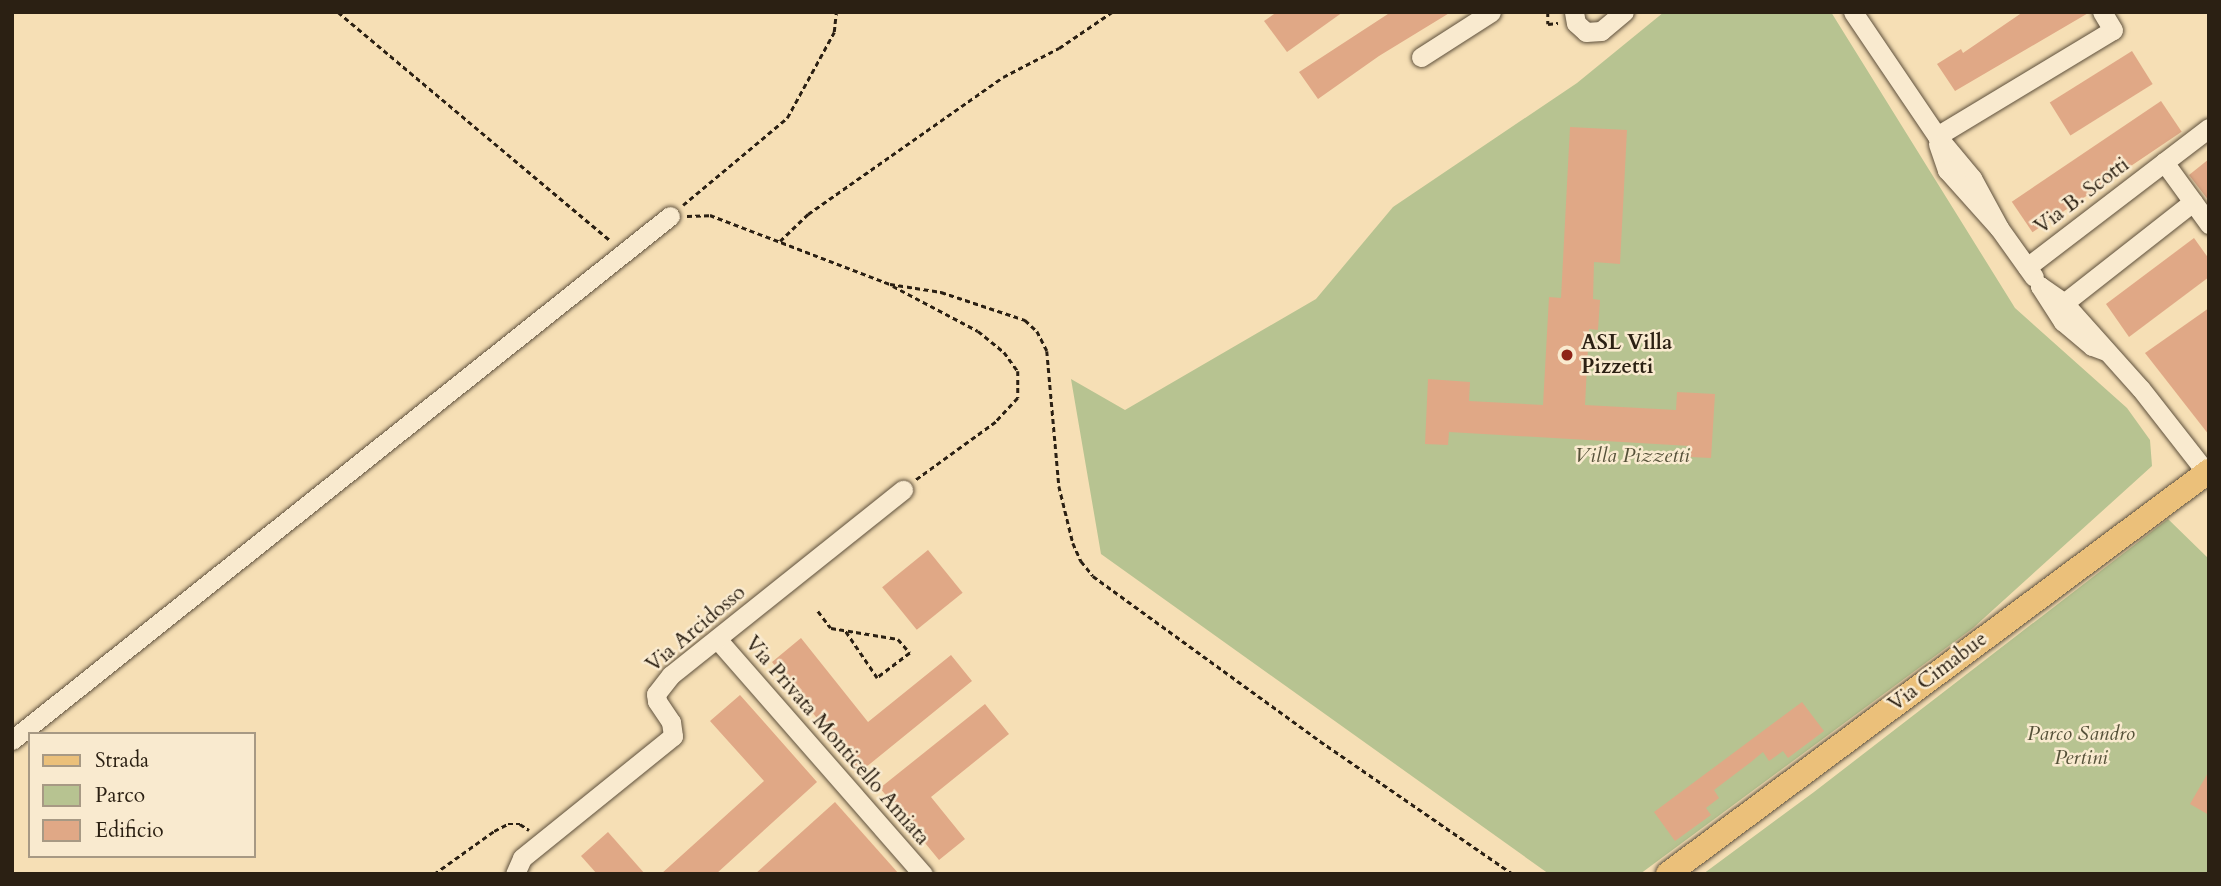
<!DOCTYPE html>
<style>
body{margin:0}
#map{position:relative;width:2221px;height:886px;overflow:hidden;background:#f6dfb5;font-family:Cardo,serif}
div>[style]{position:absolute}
.green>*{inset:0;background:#b7c391}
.building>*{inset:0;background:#e0a886;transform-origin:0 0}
.path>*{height:2.5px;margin-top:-1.25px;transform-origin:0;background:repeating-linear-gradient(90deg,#2b2013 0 5px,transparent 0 8.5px)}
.roads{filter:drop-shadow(0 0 2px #5e503c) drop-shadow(0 0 2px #5e503c)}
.minor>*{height:19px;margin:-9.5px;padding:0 9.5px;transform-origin:9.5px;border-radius:9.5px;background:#f9eacf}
.major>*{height:24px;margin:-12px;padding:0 12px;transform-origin:12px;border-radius:12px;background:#ebc07a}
.dots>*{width:19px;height:19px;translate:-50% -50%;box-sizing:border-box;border:4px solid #f9eacf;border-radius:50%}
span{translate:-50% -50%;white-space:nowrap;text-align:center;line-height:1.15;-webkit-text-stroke:5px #f9eacf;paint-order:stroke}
.street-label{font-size:21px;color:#2b2013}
.poi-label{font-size:21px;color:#2b2013;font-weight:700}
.left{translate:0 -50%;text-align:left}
.park-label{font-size:21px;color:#555139;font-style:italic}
.frame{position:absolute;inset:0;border:14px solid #2b2013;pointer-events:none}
.legend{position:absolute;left:28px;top:732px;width:228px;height:126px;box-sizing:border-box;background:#f9eacf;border:2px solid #a79984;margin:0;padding:9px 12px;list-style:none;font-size:21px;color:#2b2013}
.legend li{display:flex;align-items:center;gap:14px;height:35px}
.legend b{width:35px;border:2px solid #a79984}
</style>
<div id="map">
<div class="green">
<div style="clip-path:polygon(1664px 12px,1831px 12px,2015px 308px,2127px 408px,2150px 440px,2152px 466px,1973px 628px,1640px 874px,1549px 874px,1101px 554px,1071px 379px,1125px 410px,1316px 299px,1393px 207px,1577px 83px)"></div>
<div style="clip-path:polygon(2168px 519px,2209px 559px,2209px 874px,1703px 874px,1814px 792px)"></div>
</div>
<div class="building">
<div style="clip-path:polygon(1277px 12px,1343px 12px,1287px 52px,1264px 21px)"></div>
<div style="clip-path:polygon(1391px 12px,1451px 12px,1379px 56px,1318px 99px,1299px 72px)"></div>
<div style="clip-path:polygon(2023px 12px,2090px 12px,1955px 91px,1937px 64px,1961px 49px,1963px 53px)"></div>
<div style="left:2132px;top:51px;width:39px;height:97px;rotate:58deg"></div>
<div style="left:2161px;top:101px;width:37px;height:180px;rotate:56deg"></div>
<div style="clip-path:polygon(1570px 127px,1627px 130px,1620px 264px,1594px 262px,1593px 299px,1600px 300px,1598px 330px,1589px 329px,1585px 405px,1676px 410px,1677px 392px,1715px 394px,1711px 458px,1690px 457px,1690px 446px,1449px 432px,1448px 445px,1425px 444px,1428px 379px,1470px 382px,1469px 401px,1543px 405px,1549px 297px,1561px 298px)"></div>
<div style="clip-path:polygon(2209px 159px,2209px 201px,2189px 175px)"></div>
<div style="clip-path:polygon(2194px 238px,2209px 259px,2209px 277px,2129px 337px,2106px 304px)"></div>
<div style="clip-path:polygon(2209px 308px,2209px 435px,2145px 353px)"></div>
<div style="left:928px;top:550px;width:55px;height:59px;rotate:51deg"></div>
<div style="clip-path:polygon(801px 638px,868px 722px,951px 655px,972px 681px,860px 772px,772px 662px)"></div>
<div style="clip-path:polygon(740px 695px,817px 782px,716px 874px,661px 874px,764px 781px,710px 721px)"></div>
<div style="clip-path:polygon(1802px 702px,1824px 731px,1788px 758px,1783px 751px,1769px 761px,1763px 752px,1751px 762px,1714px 790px,1719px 798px,1706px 808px,1711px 815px,1675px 841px,1654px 812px)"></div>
<div style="clip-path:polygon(985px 704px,1009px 734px,931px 797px,965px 839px,939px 860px,880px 788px)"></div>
<div style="clip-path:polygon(2209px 771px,2209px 815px,2190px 804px)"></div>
<div style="clip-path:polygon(835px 802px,899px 874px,755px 874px)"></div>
<div style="clip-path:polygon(608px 832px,645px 874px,597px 874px,581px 856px)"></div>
</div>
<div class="path">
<div style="left:338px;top:12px;width:356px;rotate:40deg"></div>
<div style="left:1548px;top:12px;width:12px;rotate:90deg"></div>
<div style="left:1548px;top:24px;width:10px;rotate:-6deg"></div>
<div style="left:683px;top:205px;width:136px;rotate:-39.9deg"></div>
<div style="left:787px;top:118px;width:98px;rotate:-61.3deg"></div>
<div style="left:834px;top:32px;width:20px;rotate:-84deg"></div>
<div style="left:687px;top:216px;width:23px;rotate:-2deg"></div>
<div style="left:710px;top:215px;width:193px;rotate:21deg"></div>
<div style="left:890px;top:284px;width:52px;rotate:8.9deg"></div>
<div style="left:941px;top:292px;width:89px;rotate:18.4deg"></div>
<div style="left:1025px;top:320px;width:16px;rotate:43deg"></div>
<div style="left:1037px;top:331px;width:22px;rotate:63deg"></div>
<div style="left:1047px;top:351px;width:136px;rotate:84.9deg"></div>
<div style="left:1059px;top:486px;width:59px;rotate:76.2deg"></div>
<div style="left:1073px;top:543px;width:20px;rotate:66deg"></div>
<div style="left:1081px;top:561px;width:19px;rotate:51deg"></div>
<div style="left:1093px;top:576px;width:281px;rotate:36deg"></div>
<div style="left:1320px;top:741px;width:234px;rotate:34.6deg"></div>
<div style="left:780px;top:241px;width:39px;rotate:-44deg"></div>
<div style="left:808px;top:214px;width:238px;rotate:-35.1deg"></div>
<div style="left:1003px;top:77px;width:63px;rotate:-27.4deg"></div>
<div style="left:1059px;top:48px;width:64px;rotate:-34.2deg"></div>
<div style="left:893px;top:286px;width:96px;rotate:27.9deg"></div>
<div style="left:978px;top:331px;width:33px;rotate:39deg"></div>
<div style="left:1004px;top:352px;width:24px;rotate:54deg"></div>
<div style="left:1018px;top:371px;width:27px;rotate:90deg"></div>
<div style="left:1018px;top:398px;width:33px;rotate:133deg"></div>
<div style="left:996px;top:422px;width:99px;rotate:144.1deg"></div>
<div style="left:818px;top:611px;width:21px;rotate:53deg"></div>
<div style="left:831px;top:628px;width:68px;rotate:9.3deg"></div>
<div style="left:898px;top:639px;width:18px;rotate:49deg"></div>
<div style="left:910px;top:653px;width:41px;rotate:142.9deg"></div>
<div style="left:877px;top:678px;width:57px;rotate:-124.2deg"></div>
<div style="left:434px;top:874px;width:74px;rotate:-35.6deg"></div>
<div style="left:494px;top:831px;width:16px;rotate:-27deg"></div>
<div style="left:508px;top:824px;width:12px"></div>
<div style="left:520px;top:824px;width:11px;rotate:34deg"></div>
</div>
<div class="roads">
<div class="minor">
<div style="left:1574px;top:12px;width:11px;rotate:80deg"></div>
<div style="left:1576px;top:23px;width:13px;rotate:42deg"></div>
<div style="left:1586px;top:32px;width:15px;rotate:-4deg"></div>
<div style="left:1601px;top:31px;width:30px;rotate:-40deg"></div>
<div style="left:1853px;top:12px;width:150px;rotate:55.9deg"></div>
<div style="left:1937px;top:136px;width:55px;rotate:50.2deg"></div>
<div style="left:1972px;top:178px;width:57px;rotate:61.6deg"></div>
<div style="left:1421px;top:57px;width:83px;rotate:-32.7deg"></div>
<div style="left:1937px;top:136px;width:205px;rotate:-31.1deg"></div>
<div style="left:2113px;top:30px;width:21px;rotate:-121deg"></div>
<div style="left:1938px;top:144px;width:28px;rotate:71deg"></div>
<div style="left:1947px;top:170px;width:78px;rotate:48.1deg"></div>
<div style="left:1999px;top:228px;width:60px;rotate:54.5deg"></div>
<div style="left:2164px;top:162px;width:77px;rotate:54deg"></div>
<div style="left:2027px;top:267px;width:229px;rotate:-37.4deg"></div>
<div style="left:2064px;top:303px;width:164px;rotate:-38.1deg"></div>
<div style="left:2106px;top:351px;width:15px;rotate:-160deg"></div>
<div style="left:2092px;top:346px;width:38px;rotate:-140deg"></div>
<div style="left:2063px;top:322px;width:43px;rotate:-122.6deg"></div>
<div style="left:2040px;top:286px;width:29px;rotate:35deg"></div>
<div style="left:2064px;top:303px;width:115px;rotate:48.2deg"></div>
<div style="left:2141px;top:389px;width:110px;rotate:52deg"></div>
<div style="left:717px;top:639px;width:313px;rotate:48.8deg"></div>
<div style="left:12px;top:740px;width:841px;rotate:-38.53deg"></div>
<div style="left:515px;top:874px;width:17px;rotate:-66deg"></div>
<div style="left:522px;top:858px;width:194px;rotate:-38.9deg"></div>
<div style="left:673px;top:736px;width:14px;rotate:-98deg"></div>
<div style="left:671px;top:722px;width:25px;rotate:-124deg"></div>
<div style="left:657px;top:701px;width:7px;rotate:-98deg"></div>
<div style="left:656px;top:694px;width:24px;rotate:-52deg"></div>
<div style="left:671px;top:675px;width:297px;rotate:-38.6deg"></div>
</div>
<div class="major">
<div style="left:1668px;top:874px;width:675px;rotate:-36.68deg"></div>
</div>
</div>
<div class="dots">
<div style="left:1567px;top:355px;background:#8f2418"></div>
</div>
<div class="street-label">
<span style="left:2082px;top:196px;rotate:-37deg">Via B. Scotti</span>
<span style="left:696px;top:629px;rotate:-40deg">Via Arcidosso</span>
<span style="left:1938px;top:672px;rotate:-37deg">Via Cimabue</span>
<span style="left:837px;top:741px;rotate:49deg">Via Privata Monticello Amiata</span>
</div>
<div class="poi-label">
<span class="left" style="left:1581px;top:355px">ASL Villa<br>Pizzetti</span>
</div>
<div class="park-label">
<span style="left:1632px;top:456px">Villa Pizzetti</span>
<span style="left:2081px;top:746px">Parco Sandro<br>Pertini</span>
</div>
<div class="frame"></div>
<ul class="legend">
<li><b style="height:9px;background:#ebc07a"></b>Strada</li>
<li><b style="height:19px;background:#b7c391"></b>Parco</li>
<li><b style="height:19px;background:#e0a886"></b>Edificio</li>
</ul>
</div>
